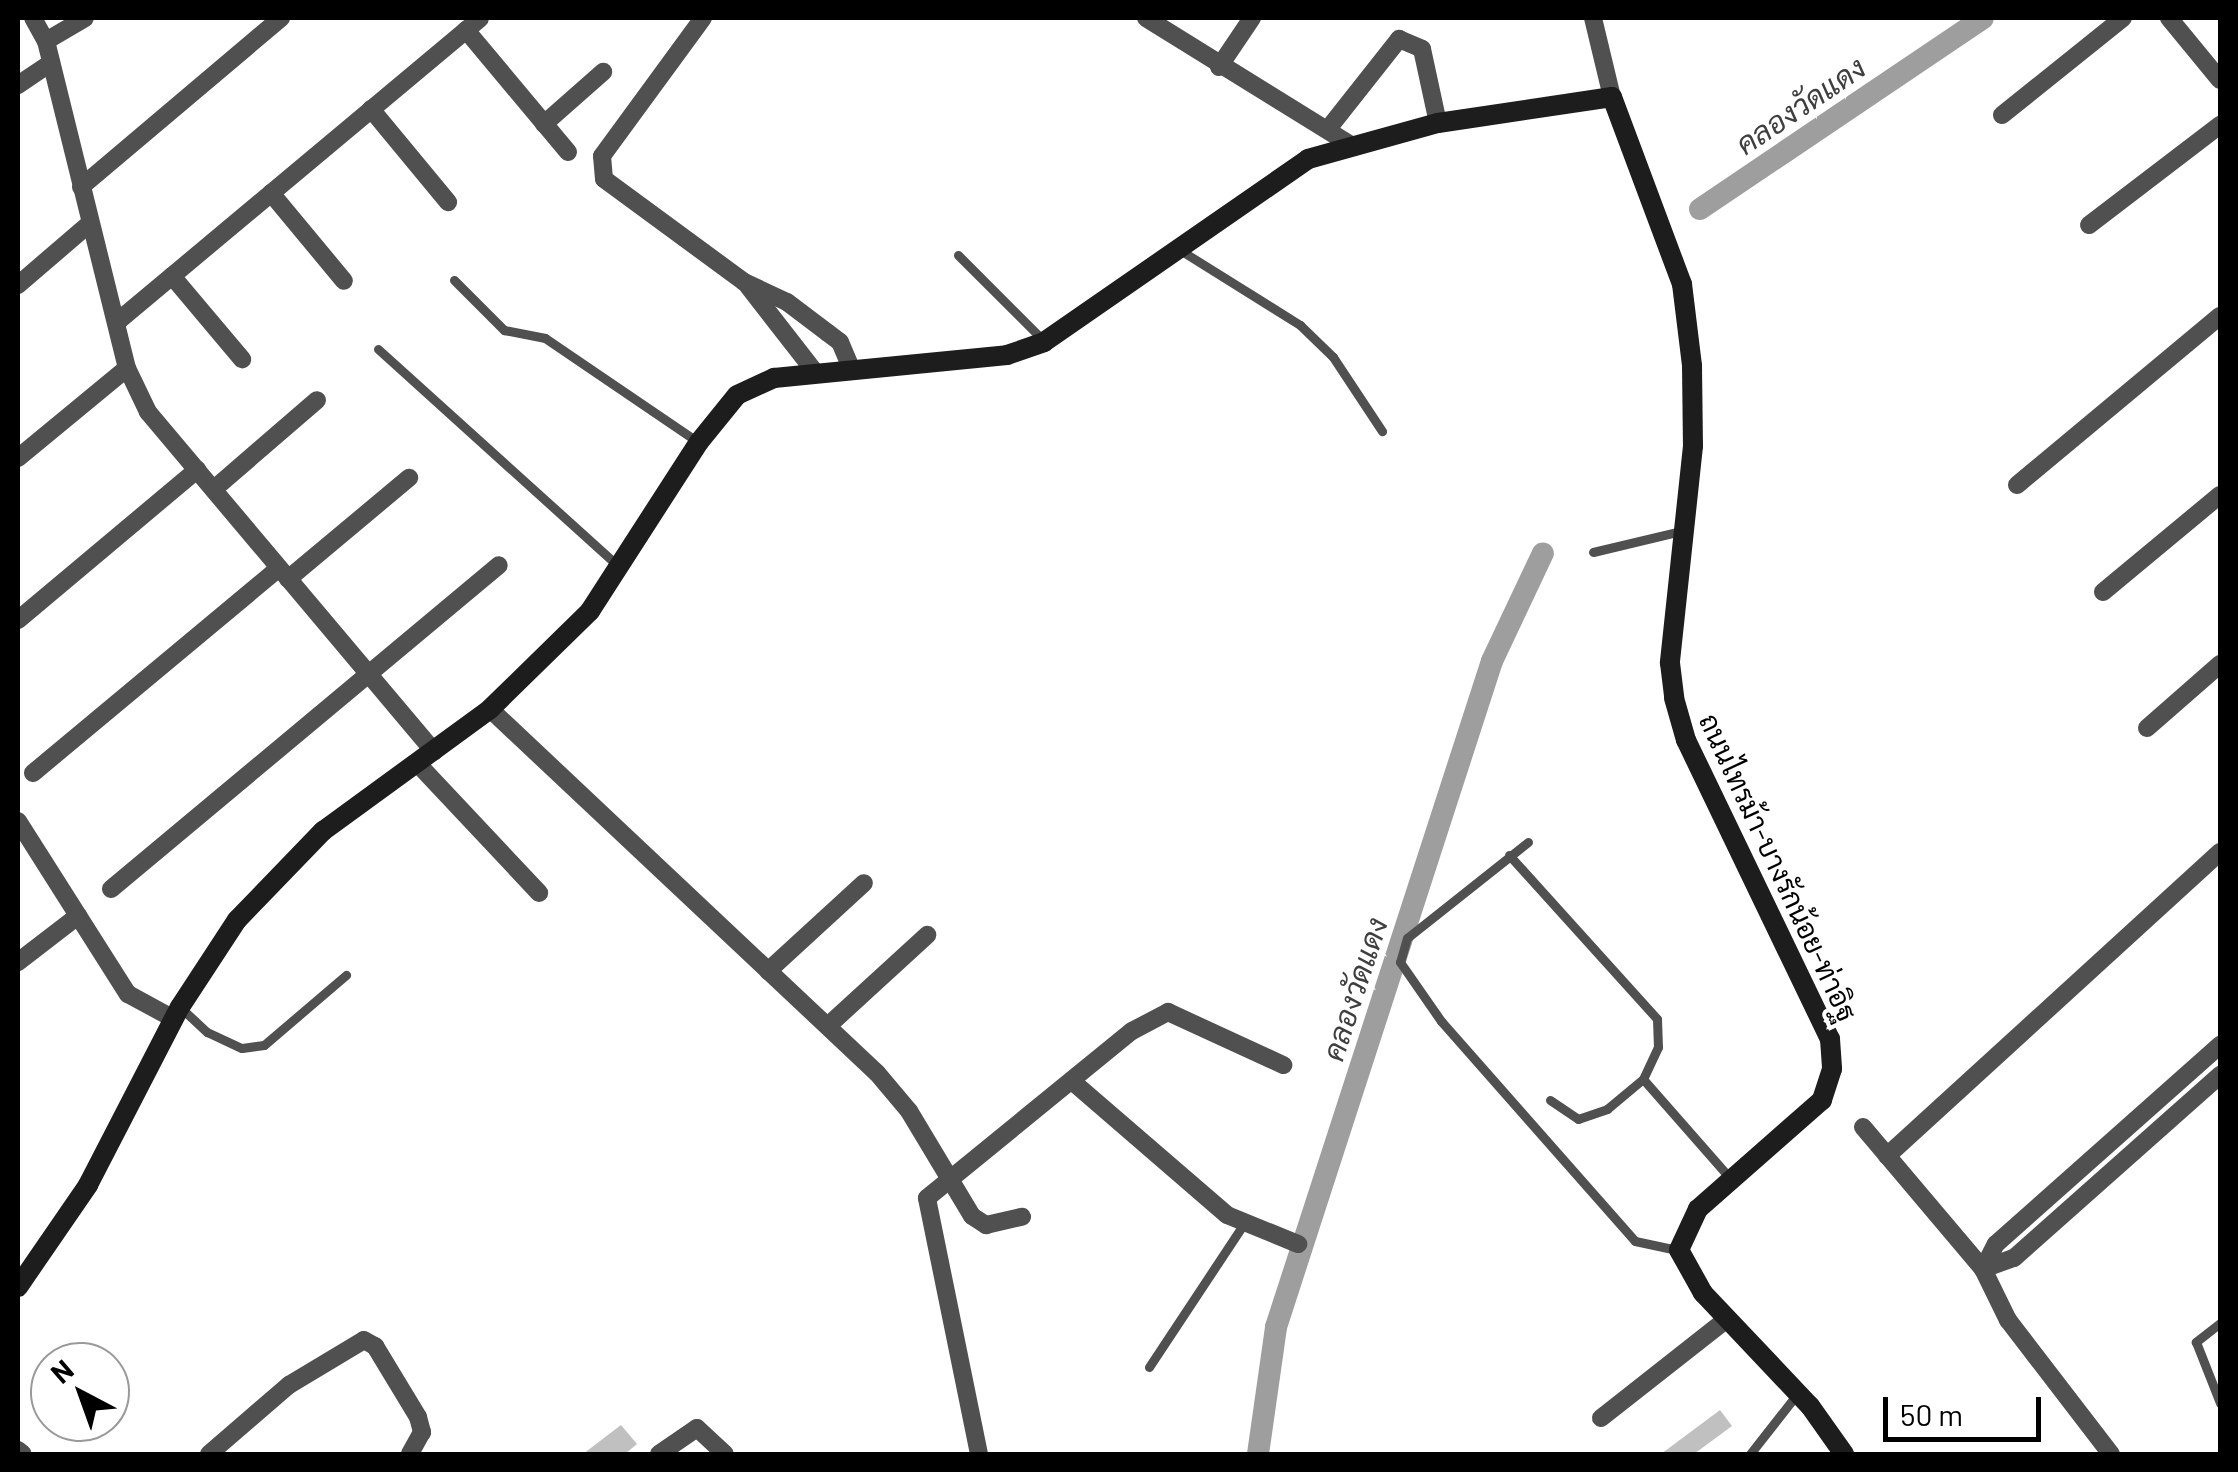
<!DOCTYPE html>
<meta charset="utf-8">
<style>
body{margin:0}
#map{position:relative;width:2238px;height:1472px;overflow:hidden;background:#fff;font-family:Barlow,Sarabun,sans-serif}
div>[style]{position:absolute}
.canal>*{height:22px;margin:-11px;padding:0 11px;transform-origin:11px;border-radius:11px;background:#9e9e9e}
.building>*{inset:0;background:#c0c0c0}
.lane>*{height:9px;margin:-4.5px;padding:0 4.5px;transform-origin:4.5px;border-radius:4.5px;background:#505050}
.street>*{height:18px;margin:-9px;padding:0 9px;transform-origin:9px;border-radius:9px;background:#505050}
.secondary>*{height:20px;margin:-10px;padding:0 10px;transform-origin:10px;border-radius:10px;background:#1d1d1d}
span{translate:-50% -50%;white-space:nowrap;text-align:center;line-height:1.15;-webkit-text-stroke:8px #fff;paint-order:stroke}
.street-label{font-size:28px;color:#000}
.water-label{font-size:30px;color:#3f3f3f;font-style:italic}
.frame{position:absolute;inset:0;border:20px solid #000;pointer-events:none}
.north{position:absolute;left:30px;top:1342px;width:100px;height:100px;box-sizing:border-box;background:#fff;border:2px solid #999;border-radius:50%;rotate:319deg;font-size:28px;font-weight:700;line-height:40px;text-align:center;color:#000}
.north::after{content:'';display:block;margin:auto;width:35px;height:45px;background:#000;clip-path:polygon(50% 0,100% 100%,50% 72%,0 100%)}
.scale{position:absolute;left:1883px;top:1397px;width:158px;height:45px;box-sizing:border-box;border:5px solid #000;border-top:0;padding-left:12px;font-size:30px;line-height:35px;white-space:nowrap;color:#000;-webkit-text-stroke:8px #fff;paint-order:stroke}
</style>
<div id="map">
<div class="canal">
<div style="left:1700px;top:209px;width:341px;rotate:-34deg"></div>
<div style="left:1258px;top:1454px;width:128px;rotate:-81.9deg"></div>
<div style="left:1276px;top:1327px;width:700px;rotate:-72.03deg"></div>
<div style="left:1492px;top:661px;width:119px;rotate:-64.7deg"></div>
</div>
<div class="building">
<div style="clip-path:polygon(1720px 1410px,1732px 1426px,1694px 1454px,1661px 1454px)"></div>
<div style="clip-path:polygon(621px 1425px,637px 1444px,625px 1454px,583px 1454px)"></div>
</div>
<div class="lane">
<div style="left:1180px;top:250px;width:142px;rotate:32deg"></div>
<div style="left:1300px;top:325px;width:46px;rotate:44.1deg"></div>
<div style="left:1333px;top:357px;width:89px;rotate:56.5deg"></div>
<div style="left:958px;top:255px;width:120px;rotate:45deg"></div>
<div style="left:454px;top:280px;width:71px;rotate:45deg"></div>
<div style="left:504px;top:330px;width:42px;rotate:11deg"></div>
<div style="left:545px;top:338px;width:185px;rotate:34.2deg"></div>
<div style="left:378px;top:349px;width:322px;rotate:42.1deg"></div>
<div style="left:1593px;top:552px;width:90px;rotate:-13.4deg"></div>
<div style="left:1528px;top:842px;width:154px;rotate:141.6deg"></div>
<div style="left:1407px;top:938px;width:25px;rotate:106deg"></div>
<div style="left:1400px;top:962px;width:72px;rotate:55.2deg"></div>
<div style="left:1441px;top:1021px;width:293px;rotate:48.6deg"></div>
<div style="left:1635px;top:1241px;width:43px;rotate:12.1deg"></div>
<div style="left:1509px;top:855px;width:221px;rotate:47.9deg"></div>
<div style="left:1657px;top:1019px;width:28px;rotate:88deg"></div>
<div style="left:1658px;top:1047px;width:35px;rotate:115deg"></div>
<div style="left:1643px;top:1079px;width:132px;rotate:48.7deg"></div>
<div style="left:180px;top:1007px;width:37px;rotate:43deg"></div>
<div style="left:207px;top:1032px;width:38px;rotate:25deg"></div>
<div style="left:242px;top:1048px;width:22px;rotate:-8deg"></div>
<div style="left:264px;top:1045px;width:108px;rotate:-40.5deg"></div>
<div style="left:1550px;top:1100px;width:34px;rotate:34deg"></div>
<div style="left:1578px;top:1119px;width:31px;rotate:-19deg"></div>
<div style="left:1607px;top:1109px;width:47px;rotate:-39.8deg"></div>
<div style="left:2220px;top:1323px;width:31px;rotate:142deg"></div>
<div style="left:2196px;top:1342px;width:66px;rotate:68.5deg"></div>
<div style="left:1149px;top:1367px;width:170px;rotate:-56.5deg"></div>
<div style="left:1750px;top:1454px;width:76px;rotate:-51.9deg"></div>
</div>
<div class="street">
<div style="left:33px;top:18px;width:26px;rotate:61deg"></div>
<div style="left:46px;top:41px;width:337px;rotate:76.1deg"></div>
<div style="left:127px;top:368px;width:49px;rotate:64.5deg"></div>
<div style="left:148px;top:412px;width:444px;rotate:49.9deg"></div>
<div style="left:703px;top:18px;width:171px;rotate:126.2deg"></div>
<div style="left:602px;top:156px;width:23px;rotate:85deg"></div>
<div style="left:604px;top:179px;width:174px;rotate:36.3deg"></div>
<div style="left:744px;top:282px;width:47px;rotate:24.9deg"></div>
<div style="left:787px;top:302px;width:51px;rotate:37.1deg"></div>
<div style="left:828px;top:333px;width:15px;rotate:37deg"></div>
<div style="left:840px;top:342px;width:28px;rotate:67deg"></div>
<div style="left:1146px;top:18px;width:239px;rotate:31.8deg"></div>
<div style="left:1593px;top:18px;width:81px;rotate:76.5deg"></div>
<div style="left:2169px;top:18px;width:80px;rotate:50.6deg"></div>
<div style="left:466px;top:30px;width:159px;rotate:50.1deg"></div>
<div style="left:46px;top:41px;width:45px;rotate:-30.5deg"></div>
<div style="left:1219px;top:67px;width:59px;rotate:-56deg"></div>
<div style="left:18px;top:85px;width:40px;rotate:-34deg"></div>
<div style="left:371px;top:109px;width:121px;rotate:50.4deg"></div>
<div style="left:2002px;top:115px;width:155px;rotate:-38.7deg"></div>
<div style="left:544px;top:124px;width:79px;rotate:-41.4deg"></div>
<div style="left:1328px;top:129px;width:115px;rotate:-51.7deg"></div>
<div style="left:1399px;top:39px;width:25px;rotate:23deg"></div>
<div style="left:1422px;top:49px;width:76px;rotate:77.8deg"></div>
<div style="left:81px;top:187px;width:262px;rotate:-40.2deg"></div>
<div style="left:271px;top:193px;width:114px;rotate:50.3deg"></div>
<div style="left:2089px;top:225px;width:165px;rotate:-37.4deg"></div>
<div style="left:172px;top:276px;width:109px;rotate:49.9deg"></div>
<div style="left:18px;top:285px;width:94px;rotate:-40.7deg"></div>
<div style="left:748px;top:286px;width:109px;rotate:52.1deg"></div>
<div style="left:117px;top:322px;width:473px;rotate:-39.9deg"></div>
<div style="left:18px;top:458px;width:141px;rotate:-39.5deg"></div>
<div style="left:2017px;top:485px;width:264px;rotate:-39.8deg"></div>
<div style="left:214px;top:489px;width:136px;rotate:-40.8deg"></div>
<div style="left:288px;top:579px;width:158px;rotate:-39.9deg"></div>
<div style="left:2103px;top:592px;width:152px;rotate:-39.7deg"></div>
<div style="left:18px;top:620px;width:234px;rotate:-40deg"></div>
<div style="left:490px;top:709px;width:531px;rotate:43.25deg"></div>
<div style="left:877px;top:1073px;width:50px;rotate:49.9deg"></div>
<div style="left:909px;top:1111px;width:122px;rotate:59deg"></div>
<div style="left:972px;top:1216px;width:17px;rotate:33deg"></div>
<div style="left:986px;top:1225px;width:37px;rotate:-13deg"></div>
<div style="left:2147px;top:728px;width:97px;rotate:-41.2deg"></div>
<div style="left:418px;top:764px;width:177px;rotate:46.8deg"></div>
<div style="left:33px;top:773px;width:320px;rotate:-39.8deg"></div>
<div style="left:18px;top:821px;width:205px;rotate:57.6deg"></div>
<div style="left:128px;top:994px;width:52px;rotate:28.5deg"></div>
<div style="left:111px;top:889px;width:505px;rotate:-39.86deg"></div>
<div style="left:18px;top:962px;width:76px;rotate:-37.5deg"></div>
<div style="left:768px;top:971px;width:130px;rotate:-42.5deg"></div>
<div style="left:830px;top:1024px;width:132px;rotate:-42.5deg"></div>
<div style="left:1073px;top:1082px;width:203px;rotate:40.8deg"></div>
<div style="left:1227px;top:1215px;width:77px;rotate:22.2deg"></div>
<div style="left:1863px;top:1127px;width:186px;rotate:49.8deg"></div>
<div style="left:1983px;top:1269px;width:57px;rotate:63.9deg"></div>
<div style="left:2008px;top:1320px;width:169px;rotate:52.5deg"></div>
<div style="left:1887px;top:1156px;width:451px;rotate:-42.4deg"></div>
<div style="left:1983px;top:1269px;width:28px;rotate:-63deg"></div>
<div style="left:1996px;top:1244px;width:300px;rotate:-41.6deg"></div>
<div style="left:1983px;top:1269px;width:33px;rotate:-20deg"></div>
<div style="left:2014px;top:1258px;width:276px;rotate:-41.6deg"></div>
<div style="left:1601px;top:1418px;width:160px;rotate:-38.2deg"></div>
<div style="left:18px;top:1450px;width:6px;rotate:39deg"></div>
<div style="left:209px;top:1454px;width:106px;rotate:-40.8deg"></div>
<div style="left:289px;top:1385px;width:87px;rotate:-31deg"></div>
<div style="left:364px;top:1340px;width:13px;rotate:29deg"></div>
<div style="left:375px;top:1346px;width:83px;rotate:58.8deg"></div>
<div style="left:418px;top:1417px;width:16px;rotate:75deg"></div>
<div style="left:422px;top:1432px;width:25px;rotate:119deg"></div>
<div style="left:659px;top:1454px;width:46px;rotate:-34.4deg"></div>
<div style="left:697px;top:1428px;width:38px;rotate:43deg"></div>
<div style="left:979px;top:1454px;width:261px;rotate:-101.5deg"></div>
<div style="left:927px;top:1198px;width:264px;rotate:-39.2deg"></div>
<div style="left:1132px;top:1031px;width:41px;rotate:-27.8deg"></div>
<div style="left:1168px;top:1012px;width:127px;rotate:24.7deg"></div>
</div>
<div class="secondary">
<div style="left:18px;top:1287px;width:124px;rotate:-55.5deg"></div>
<div style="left:88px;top:1185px;width:200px;rotate:-62.7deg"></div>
<div style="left:180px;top:1007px;width:104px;rotate:-56.8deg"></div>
<div style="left:237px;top:920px;width:124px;rotate:-46deg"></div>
<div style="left:323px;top:831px;width:207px;rotate:-36.1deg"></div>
<div style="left:490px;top:709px;width:140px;rotate:-44.4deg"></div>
<div style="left:590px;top:611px;width:201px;rotate:-57.2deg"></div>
<div style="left:699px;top:442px;width:60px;rotate:-51deg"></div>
<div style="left:737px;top:395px;width:41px;rotate:-24.7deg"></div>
<div style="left:774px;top:378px;width:234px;rotate:-5.6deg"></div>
<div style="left:1007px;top:355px;width:39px;rotate:-19deg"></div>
<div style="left:1044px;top:342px;width:321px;rotate:-34.7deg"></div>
<div style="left:1308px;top:159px;width:135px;rotate:-15.5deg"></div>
<div style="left:1438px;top:123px;width:176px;rotate:-8.5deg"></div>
<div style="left:1612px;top:97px;width:200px;rotate:69.5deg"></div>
<div style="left:1682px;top:284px;width:83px;rotate:83deg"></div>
<div style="left:1692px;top:366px;width:80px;rotate:89.3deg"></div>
<div style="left:1693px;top:446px;width:218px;rotate:96.1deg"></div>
<div style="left:1670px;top:663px;width:35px;rotate:83deg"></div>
<div style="left:1674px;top:698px;width:44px;rotate:74.1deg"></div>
<div style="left:1686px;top:740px;width:332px;rotate:64.3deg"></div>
<div style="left:1830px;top:1039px;width:30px;rotate:86deg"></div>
<div style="left:1832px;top:1069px;width:33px;rotate:108deg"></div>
<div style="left:1822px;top:1100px;width:165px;rotate:138.7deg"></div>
<div style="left:1698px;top:1209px;width:45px;rotate:114.9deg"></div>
<div style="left:1679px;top:1250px;width:49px;rotate:60.8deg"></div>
<div style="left:1703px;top:1293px;width:156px;rotate:46.6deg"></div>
<div style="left:1810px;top:1406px;width:59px;rotate:54.7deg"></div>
</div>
<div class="street-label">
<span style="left:1779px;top:867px;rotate:65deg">ถนนไทรม้า-บางรักน้อย-ท่าอิฐ</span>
</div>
<div class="water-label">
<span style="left:1800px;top:105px;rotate:-34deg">คลองวัดแดง</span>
<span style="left:1354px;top:989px;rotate:-72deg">คลองวัดแดง</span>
</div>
<div class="frame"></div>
<div class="north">N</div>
<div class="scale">50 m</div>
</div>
